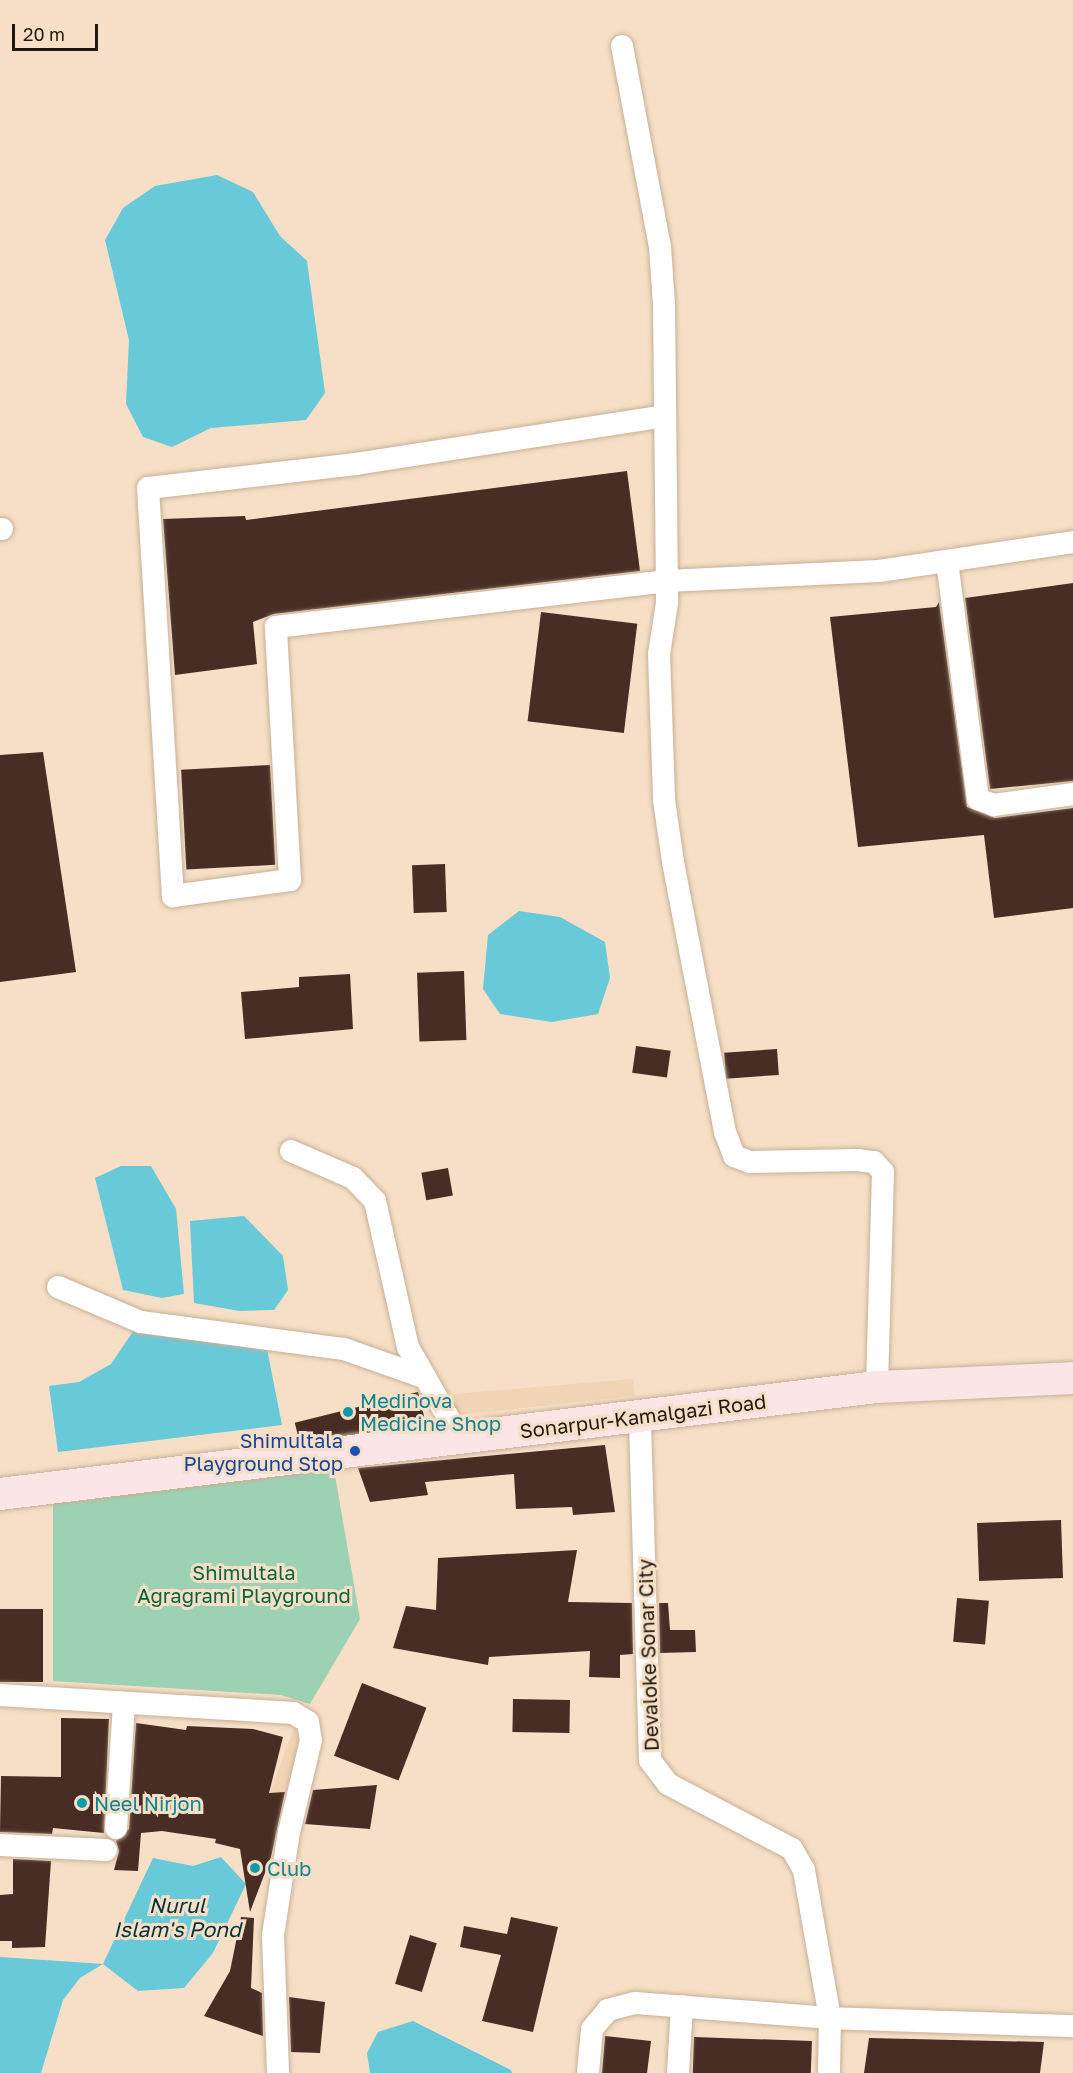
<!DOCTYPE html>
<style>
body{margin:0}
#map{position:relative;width:1073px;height:2073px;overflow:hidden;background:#f6dfc6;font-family:"Golos Text",sans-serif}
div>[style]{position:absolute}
.built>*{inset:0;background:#f1d4b5}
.green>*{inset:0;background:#9cd2b3}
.water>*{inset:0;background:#68c9d9}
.building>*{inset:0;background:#472d24;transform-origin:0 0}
.roads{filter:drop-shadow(0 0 2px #c7b098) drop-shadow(0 0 2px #c7b098)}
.street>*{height:22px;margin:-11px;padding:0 11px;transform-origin:11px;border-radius:11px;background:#fff}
.secondary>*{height:32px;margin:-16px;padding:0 16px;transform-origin:16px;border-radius:16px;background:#fbe5e6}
.dots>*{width:16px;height:16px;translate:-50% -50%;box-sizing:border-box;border:3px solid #f6dfc6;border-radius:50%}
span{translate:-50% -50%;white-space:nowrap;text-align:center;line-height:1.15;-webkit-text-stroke:6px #f6dfc6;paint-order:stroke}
.culture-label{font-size:20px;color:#0d838f}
.left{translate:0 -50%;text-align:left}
.street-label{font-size:20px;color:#21180f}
.transit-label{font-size:20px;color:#164399}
.right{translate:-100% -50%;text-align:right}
.park-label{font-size:20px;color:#09643f}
.water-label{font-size:21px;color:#003238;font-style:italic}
.scale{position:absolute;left:12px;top:24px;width:86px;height:27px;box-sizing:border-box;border:3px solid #21180f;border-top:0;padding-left:8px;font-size:18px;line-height:21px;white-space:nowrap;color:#21180f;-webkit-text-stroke:4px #f6dfc6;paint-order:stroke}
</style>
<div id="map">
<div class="built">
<div style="clip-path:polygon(633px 1379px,635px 1396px,456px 1415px,453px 1394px)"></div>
<div style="clip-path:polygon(294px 1728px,300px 1745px,284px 1796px,268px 1798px)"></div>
</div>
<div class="green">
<div style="clip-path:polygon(333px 1464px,360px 1619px,310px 1704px,281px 1695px,53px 1681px,53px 1502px)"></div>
</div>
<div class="water">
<div style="clip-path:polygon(217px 175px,253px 192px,280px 236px,307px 261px,325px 393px,306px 420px,211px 428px,172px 447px,143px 437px,126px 404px,129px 340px,105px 240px,123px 208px,155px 186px)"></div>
<div style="clip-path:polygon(519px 911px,560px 917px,605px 942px,610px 978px,598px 1014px,552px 1022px,500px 1014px,483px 989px,488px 935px)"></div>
<div style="clip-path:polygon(121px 1166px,151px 1166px,176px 1209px,184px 1294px,162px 1298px,123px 1290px,95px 1178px)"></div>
<div style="clip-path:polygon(244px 1216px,283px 1256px,288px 1290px,274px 1310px,240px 1311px,194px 1303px,190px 1221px)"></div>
<div style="clip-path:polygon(134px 1330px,267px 1349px,282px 1425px,58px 1452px,49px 1386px,79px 1382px,111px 1364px)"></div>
<div style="clip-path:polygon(221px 1857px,246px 1884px,213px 1953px,184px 1988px,138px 1991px,103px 1964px,80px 1978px,63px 2000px,41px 2073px,0 2073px,0 1957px,103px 1964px,153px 1858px,193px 1866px)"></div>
<div style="clip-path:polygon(413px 2021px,511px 2070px,512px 2073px,370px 2073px,367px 2053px,378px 2032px)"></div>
</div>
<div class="building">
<div style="clip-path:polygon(627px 471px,640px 571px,274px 614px,253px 622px,257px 664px,175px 675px,163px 519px,245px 516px,246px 520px)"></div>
<div style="clip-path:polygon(1073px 583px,1073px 781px,990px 789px,965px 598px)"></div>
<div style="clip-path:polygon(939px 602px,967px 807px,995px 818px,1073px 808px,1073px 908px,994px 918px,984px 835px,858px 847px,830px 617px,936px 607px)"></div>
<div style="left:541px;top:612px;width:97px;height:110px;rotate:7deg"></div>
<div style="clip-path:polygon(43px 752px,76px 972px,0 982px,0 755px)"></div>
<div style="left:270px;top:765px;width:100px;height:89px;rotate:87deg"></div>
<div style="left:445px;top:864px;width:48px;height:33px;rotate:88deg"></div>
<div style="left:464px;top:971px;width:69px;height:47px;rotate:88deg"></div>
<div style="clip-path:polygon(350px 974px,353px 1029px,245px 1039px,241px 992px,299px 987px,299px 977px)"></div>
<div style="left:636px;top:1046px;width:35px;height:27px;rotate:8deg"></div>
<div style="left:777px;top:1049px;width:26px;height:53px;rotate:86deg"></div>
<div style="left:448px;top:1168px;width:28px;height:27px;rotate:80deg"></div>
<div style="left:418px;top:1392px;width:33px;height:127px;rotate:76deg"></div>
<div style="clip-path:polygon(605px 1445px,615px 1512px,573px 1515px,572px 1507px,516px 1509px,514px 1474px,425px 1482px,428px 1495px,370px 1502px,358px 1468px)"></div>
<div style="left:1061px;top:1520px;width:58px;height:84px;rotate:88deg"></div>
<div style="clip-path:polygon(577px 1550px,568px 1602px,632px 1603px,633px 1654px,620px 1655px,620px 1678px,589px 1677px,590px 1651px,489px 1657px,488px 1665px,393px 1648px,406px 1606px,436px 1610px,438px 1558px)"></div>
<div style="left:957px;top:1598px;width:32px;height:44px;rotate:5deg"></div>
<div style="clip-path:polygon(659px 1603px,668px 1603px,670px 1630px,695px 1630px,696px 1652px,660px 1653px)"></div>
<div style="left:0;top:1609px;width:43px;height:73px"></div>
<div style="left:362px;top:1683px;width:69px;height:78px;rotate:21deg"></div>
<div style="left:513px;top:1699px;width:57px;height:33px;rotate:1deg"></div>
<div style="clip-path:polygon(61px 1718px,109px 1719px,104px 1833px,53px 1828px,52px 1834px,0 1832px,1px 1776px,61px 1777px)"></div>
<div style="clip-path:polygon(136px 1723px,186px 1730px,187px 1726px,253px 1729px,283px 1737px,269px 1793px,285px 1792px,271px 1857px,250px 1912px,240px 1849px,215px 1843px,216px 1839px,162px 1831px,141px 1833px,138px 1871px,114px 1870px,119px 1851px,116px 1841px,129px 1829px)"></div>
<div style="clip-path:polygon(377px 1785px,370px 1829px,305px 1824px,313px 1790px)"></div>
<div style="clip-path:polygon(13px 1859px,51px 1861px,45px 1947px,12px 1948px,12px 1941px,0 1941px,0 1895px,13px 1894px)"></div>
<div style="clip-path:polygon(241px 1917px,254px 1918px,251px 1988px,262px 1993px,263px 2036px,204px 2016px,230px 1971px)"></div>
<div style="clip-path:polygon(511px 1917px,558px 1927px,533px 2032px,482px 2021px,501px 1955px,460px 1947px,464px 1926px,507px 1934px)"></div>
<div style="left:410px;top:1935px;width:28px;height:51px;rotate:17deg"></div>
<div style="clip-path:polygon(289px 1997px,325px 2002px,320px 2053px,291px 2052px)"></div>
<div style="clip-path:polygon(605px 2036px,651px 2041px,647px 2073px,602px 2073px)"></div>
<div style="left:694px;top:2037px;width:118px;height:36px;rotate:2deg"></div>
<div style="clip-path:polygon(869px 2038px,1044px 2042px,1040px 2073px,864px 2073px)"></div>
</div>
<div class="roads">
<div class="street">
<div style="left:622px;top:46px;width:205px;rotate:79.3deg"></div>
<div style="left:660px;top:247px;width:57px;rotate:86deg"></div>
<div style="left:664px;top:304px;width:299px;rotate:89.4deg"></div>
<div style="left:667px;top:603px;width:52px;rotate:98.9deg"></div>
<div style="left:659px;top:654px;width:146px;rotate:88deg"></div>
<div style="left:664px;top:800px;width:63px;rotate:81.7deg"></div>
<div style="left:673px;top:862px;width:275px;rotate:79.1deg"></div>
<div style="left:725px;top:1132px;width:26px;rotate:69deg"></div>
<div style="left:734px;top:1156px;width:17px;rotate:21deg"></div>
<div style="left:750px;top:1162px;width:107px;rotate:-1.1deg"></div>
<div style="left:857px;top:1160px;width:17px;rotate:7deg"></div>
<div style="left:874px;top:1162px;width:13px;rotate:48deg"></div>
<div style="left:883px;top:1172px;width:215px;rotate:91.6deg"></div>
<div style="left:665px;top:416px;width:313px;rotate:171.2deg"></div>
<div style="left:356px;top:464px;width:209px;rotate:173.4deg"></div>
<div style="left:148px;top:488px;width:409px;rotate:86.5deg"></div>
<div style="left:173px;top:896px;width:118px;rotate:-7.8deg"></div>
<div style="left:290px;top:880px;width:253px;rotate:-93.2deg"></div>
<div style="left:276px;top:627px;width:394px;rotate:-6.7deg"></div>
<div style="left:667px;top:581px;width:212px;rotate:-2.7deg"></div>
<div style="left:879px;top:571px;width:196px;rotate:-8.5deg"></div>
<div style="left:0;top:529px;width:2px"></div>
<div style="left:947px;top:561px;width:240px;rotate:82.6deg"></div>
<div style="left:978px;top:799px;width:17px;rotate:21deg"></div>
<div style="left:994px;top:805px;width:80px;rotate:-7.9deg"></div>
<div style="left:291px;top:1151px;width:68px;rotate:23.5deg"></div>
<div style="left:353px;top:1178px;width:32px;rotate:46deg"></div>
<div style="left:375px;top:1201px;width:150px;rotate:77.3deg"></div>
<div style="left:408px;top:1347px;width:105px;rotate:60.3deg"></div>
<div style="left:58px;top:1287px;width:90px;rotate:22.9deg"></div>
<div style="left:141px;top:1322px;width:205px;rotate:7.6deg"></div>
<div style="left:344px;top:1349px;width:84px;rotate:19.5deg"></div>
<div style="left:0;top:1695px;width:294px;rotate:3.5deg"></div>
<div style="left:293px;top:1713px;width:17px;rotate:31deg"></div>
<div style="left:308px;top:1722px;width:18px;rotate:81deg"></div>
<div style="left:311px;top:1740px;width:95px;rotate:103.4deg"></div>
<div style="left:289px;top:1832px;width:104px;rotate:98.8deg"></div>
<div style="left:273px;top:1935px;width:138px;rotate:87.9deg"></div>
<div style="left:116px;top:1828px;width:125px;rotate:-86.3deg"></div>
<div style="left:0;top:1845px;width:106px;rotate:2.7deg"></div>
<div style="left:588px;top:2073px;width:44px;rotate:-84.8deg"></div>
<div style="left:592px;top:2029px;width:25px;rotate:-50deg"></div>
<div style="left:608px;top:2010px;width:28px;rotate:-15deg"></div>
<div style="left:635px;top:2003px;width:196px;rotate:4.4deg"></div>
<div style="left:830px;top:2018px;width:150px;rotate:-100deg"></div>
<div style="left:804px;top:1870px;width:24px;rotate:-120deg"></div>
<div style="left:792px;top:1849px;width:140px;rotate:-152.3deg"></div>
<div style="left:668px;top:1784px;width:30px;rotate:-127deg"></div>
<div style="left:650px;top:1760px;width:344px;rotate:-91.7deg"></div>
<div style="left:678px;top:2073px;width:67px;rotate:-86.6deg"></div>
<div style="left:829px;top:2073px;width:55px;rotate:-89deg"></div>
<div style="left:830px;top:2018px;width:243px;rotate:1.9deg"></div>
</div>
<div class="secondary">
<div style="left:0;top:1494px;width:884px;rotate:-6.96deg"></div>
<div style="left:877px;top:1387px;width:196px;rotate:-2.6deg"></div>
</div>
</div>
<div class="dots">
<div style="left:348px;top:1412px;background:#0f9aa8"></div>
<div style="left:355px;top:1451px;background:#1a4fb4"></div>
<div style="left:82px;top:1803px;background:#0f9aa8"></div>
<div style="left:255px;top:1868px;background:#0f9aa8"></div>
</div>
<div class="culture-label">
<span class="left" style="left:360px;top:1412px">Medinova<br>Medicine Shop</span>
<span class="left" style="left:94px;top:1803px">Neel Nirjon</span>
<span class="left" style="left:267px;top:1868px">Club</span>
</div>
<div class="street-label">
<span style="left:643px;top:1416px;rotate:-7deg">Sonarpur-Kamalgazi Road</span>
<span style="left:648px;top:1655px;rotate:-92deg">Devaloke Sonar City</span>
</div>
<div class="transit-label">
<span class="right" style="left:343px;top:1452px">Shimultala<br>Playground Stop</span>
</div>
<div class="park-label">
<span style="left:244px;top:1584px">Shimultala<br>Agragrami Playground</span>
</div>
<div class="water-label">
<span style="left:177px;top:1917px">Nurul<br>Islam's Pond</span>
</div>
<div class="scale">20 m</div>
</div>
